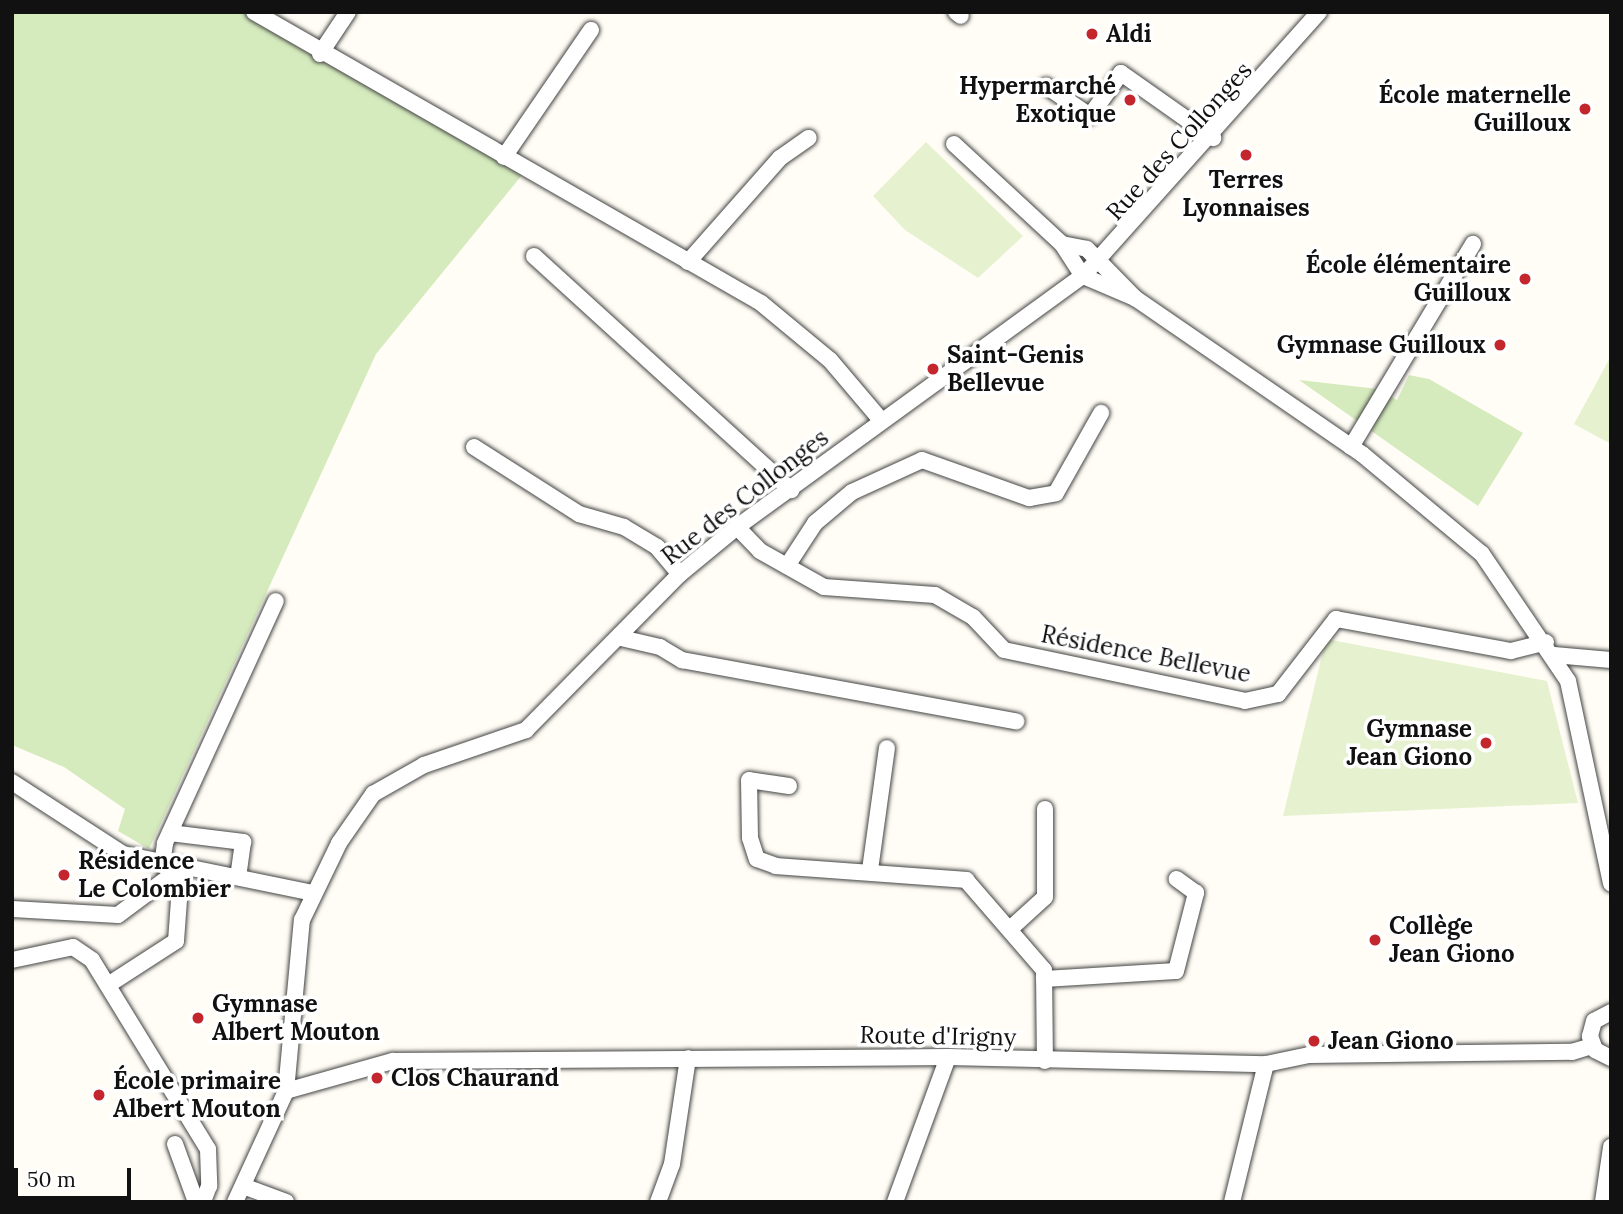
<!DOCTYPE html>
<meta charset="utf-8">
<style>
body{margin:0}
#map{position:relative;width:1623px;height:1214px;overflow:hidden;background:#fffdf5;font-family:Lora,serif}
div>[style]{position:absolute}
.green>*{inset:0;background:#d5ebbd}
.pitch>*{inset:0;background:#e6f2cf}
.roads{filter:drop-shadow(0 0 2px #444) drop-shadow(0 0 2px #444)}
.minor>*{height:16px;margin:-8px;padding:0 8px;transform-origin:8px;border-radius:8px;background:#fff}
.dots>*{width:19px;height:19px;translate:-50% -50%;box-sizing:border-box;border:4px solid #fff;border-radius:50%}
span{translate:-50% -50%;white-space:nowrap;text-align:center;line-height:1.15;-webkit-text-stroke:7px #fff;paint-order:stroke}
.poi-label{font-size:24px;color:#111;font-weight:700}
.left{translate:0 -50%;text-align:left}
.right{translate:-100% -50%;text-align:right}
.street-label{font-size:24px;color:#111}
.frame{position:absolute;inset:0;border:14px solid #111;pointer-events:none}
.scale{position:absolute;left:14px;top:1168px;width:117px;height:32px;box-sizing:border-box;border:4px solid #111;border-top:0;padding-left:9px;font-size:21px;line-height:24px;white-space:nowrap;color:#111;-webkit-text-stroke:5px #fff;paint-order:stroke}
</style>
<div id="map">
<div class="green">
<div style="clip-path:polygon(12px 12px,245px 12px,522px 175px,376px 354px,149px 849px,118px 831px,125px 809px,64px 767px,12px 745px)"></div>
<div style="clip-path:polygon(1409px 375px,1429px 379px,1523px 433px,1478px 506px,1299px 380px,1378px 389px,1397px 400px)"></div>
</div>
<div class="pitch">
<div style="clip-path:polygon(926px 142px,1023px 236px,978px 278px,905px 230px,873px 196px)"></div>
<div style="clip-path:polygon(1611px 356px,1611px 444px,1574px 424px)"></div>
<div style="clip-path:polygon(1326px 639px,1547px 681px,1578px 803px,1283px 816px)"></div>
</div>
<div class="roads">
<div class="minor">
<div style="left:254px;top:12px;width:585px;rotate:29.85deg"></div>
<div style="left:761px;top:303px;width:89px;rotate:39.6deg"></div>
<div style="left:830px;top:360px;width:77px;rotate:49.7deg"></div>
<div style="left:956px;top:12px;width:6px;rotate:39deg"></div>
<div style="left:320px;top:54px;width:50px;rotate:-56.3deg"></div>
<div style="left:1046px;top:86px;width:53px;rotate:34.3deg"></div>
<div style="left:1090px;top:116px;width:53px;rotate:-54.2deg"></div>
<div style="left:1121px;top:73px;width:113px;rotate:35.2deg"></div>
<div style="left:954px;top:144px;width:147px;rotate:42.8deg"></div>
<div style="left:1062px;top:244px;width:38px;rotate:57deg"></div>
<div style="left:1083px;top:276px;width:56px;rotate:22.9deg"></div>
<div style="left:1135px;top:298px;width:275px;rotate:34.5deg"></div>
<div style="left:1362px;top:454px;width:156px;rotate:39.8deg"></div>
<div style="left:1482px;top:554px;width:153px;rotate:55.9deg"></div>
<div style="left:1568px;top:681px;width:207px;rotate:78deg"></div>
<div style="left:504px;top:157px;width:154px;rotate:-55.6deg"></div>
<div style="left:1062px;top:244px;width:25px;rotate:11deg"></div>
<div style="left:1087px;top:249px;width:69px;rotate:45.6deg"></div>
<div style="left:534px;top:256px;width:348px;rotate:42.3deg"></div>
<div style="left:688px;top:262px;width:139px;rotate:-48.5deg"></div>
<div style="left:780px;top:158px;width:35px;rotate:-35deg"></div>
<div style="left:474px;top:447px;width:125px;rotate:32.5deg"></div>
<div style="left:579px;top:514px;width:47px;rotate:16.1deg"></div>
<div style="left:624px;top:527px;width:39px;rotate:31deg"></div>
<div style="left:657px;top:547px;width:35px;rotate:50deg"></div>
<div style="left:1351px;top:447px;width:237px;rotate:-59deg"></div>
<div style="left:737px;top:527px;width:33px;rotate:46deg"></div>
<div style="left:760px;top:551px;width:73px;rotate:29.4deg"></div>
<div style="left:824px;top:587px;width:111px;rotate:4.1deg"></div>
<div style="left:935px;top:595px;width:44px;rotate:30.1deg"></div>
<div style="left:973px;top:617px;width:45px;rotate:46.8deg"></div>
<div style="left:1004px;top:650px;width:246px;rotate:11.9deg"></div>
<div style="left:1245px;top:701px;width:34px;rotate:-12deg"></div>
<div style="left:1278px;top:694px;width:95px;rotate:-52.3deg"></div>
<div style="left:1336px;top:619px;width:178px;rotate:10.4deg"></div>
<div style="left:1511px;top:651px;width:36px;rotate:-14deg"></div>
<div style="left:787px;top:566px;width:51px;rotate:-56.9deg"></div>
<div style="left:815px;top:523px;width:48px;rotate:-40deg"></div>
<div style="left:852px;top:492px;width:77px;rotate:-24.6deg"></div>
<div style="left:922px;top:460px;width:114px;rotate:19.6deg"></div>
<div style="left:1029px;top:498px;width:27px;rotate:-10deg"></div>
<div style="left:1056px;top:493px;width:92px;rotate:-60.6deg"></div>
<div style="left:621px;top:638px;width:40px;rotate:13deg"></div>
<div style="left:660px;top:647px;width:26px;rotate:31deg"></div>
<div style="left:682px;top:660px;width:340px;rotate:10.4deg"></div>
<div style="left:1554px;top:655px;width:57px;rotate:5deg"></div>
<div style="left:12px;top:782px;width:132px;rotate:33deg"></div>
<div style="left:123px;top:854px;width:194px;rotate:11.6deg"></div>
<div style="left:789px;top:786px;width:40px;rotate:-171.5deg"></div>
<div style="left:749px;top:780px;width:58px;rotate:89deg"></div>
<div style="left:750px;top:838px;width:22px;rotate:72deg"></div>
<div style="left:757px;top:859px;width:20px;rotate:20deg"></div>
<div style="left:776px;top:866px;width:191px;rotate:4.2deg"></div>
<div style="left:966px;top:880px;width:119px;rotate:49.1deg"></div>
<div style="left:1044px;top:970px;width:91px;rotate:89.4deg"></div>
<div style="left:170px;top:833px;width:74px;rotate:7deg"></div>
<div style="left:243px;top:842px;width:34px;rotate:98deg"></div>
<div style="left:162px;top:865px;width:22px;rotate:-82deg"></div>
<div style="left:165px;top:843px;width:266px;rotate:-65.4deg"></div>
<div style="left:870px;top:870px;width:123px;rotate:-82.1deg"></div>
<div style="left:12px;top:909px;width:106px;rotate:3.2deg"></div>
<div style="left:118px;top:915px;width:79px;rotate:-36.7deg"></div>
<div style="left:1010px;top:929px;width:47px;rotate:-42.4deg"></div>
<div style="left:1045px;top:897px;width:88px;rotate:-90deg"></div>
<div style="left:12px;top:960px;width:62px;rotate:-12deg"></div>
<div style="left:73px;top:947px;width:23px;rotate:34deg"></div>
<div style="left:92px;top:960px;width:222px;rotate:58.5deg"></div>
<div style="left:208px;top:1149px;width:37px;rotate:88deg"></div>
<div style="left:209px;top:1186px;width:17px;rotate:111deg"></div>
<div style="left:1044px;top:979px;width:132px;rotate:-3.5deg"></div>
<div style="left:1176px;top:971px;width:81px;rotate:-75.6deg"></div>
<div style="left:1196px;top:893px;width:24px;rotate:-144deg"></div>
<div style="left:108px;top:985px;width:81px;rotate:-32.9deg"></div>
<div style="left:176px;top:941px;width:68px;rotate:-85.8deg"></div>
<div style="left:1611px;top:1012px;width:19px;rotate:152deg"></div>
<div style="left:1594px;top:1021px;width:16px;rotate:105deg"></div>
<div style="left:1590px;top:1036px;width:15px;rotate:70deg"></div>
<div style="left:1595px;top:1050px;width:18px;rotate:27deg"></div>
<div style="left:286px;top:1091px;width:111px;rotate:-15.7deg"></div>
<div style="left:393px;top:1061px;width:555px;rotate:-0.41deg"></div>
<div style="left:948px;top:1057px;width:318px;rotate:1.3deg"></div>
<div style="left:1266px;top:1064px;width:44px;rotate:-11.8deg"></div>
<div style="left:1309px;top:1055px;width:263px;rotate:-0.7deg"></div>
<div style="left:1572px;top:1052px;width:21px;rotate:-17deg"></div>
<div style="left:175px;top:1144px;width:62px;rotate:70.1deg"></div>
<div style="left:243px;top:1186px;width:46px;rotate:20.4deg"></div>
<div style="left:235px;top:1202px;width:122px;rotate:-65.3deg"></div>
<div style="left:286px;top:1091px;width:172px;rotate:-84.7deg"></div>
<div style="left:302px;top:920px;width:85px;rotate:-64.3deg"></div>
<div style="left:339px;top:843px;width:60px;rotate:-55.2deg"></div>
<div style="left:373px;top:794px;width:59px;rotate:-29.6deg"></div>
<div style="left:424px;top:765px;width:108px;rotate:-18.9deg"></div>
<div style="left:526px;top:730px;width:219px;rotate:-45.4deg"></div>
<div style="left:680px;top:574px;width:74px;rotate:-39.5deg"></div>
<div style="left:737px;top:527px;width:427px;rotate:-36deg"></div>
<div style="left:1083px;top:276px;width:354px;rotate:-48.2deg"></div>
<div style="left:658px;top:1202px;width:40px;rotate:-69.8deg"></div>
<div style="left:672px;top:1164px;width:107px;rotate:-81.4deg"></div>
<div style="left:895px;top:1202px;width:154px;rotate:-69.9deg"></div>
<div style="left:1232px;top:1202px;width:142px;rotate:-76.2deg"></div>
<div style="left:1603px;top:1202px;width:56px;rotate:-81.7deg"></div>
</div>
</div>
<div class="dots">
<div style="left:1092px;top:34px;background:#c4262e"></div>
<div style="left:1130px;top:100px;background:#c4262e"></div>
<div style="left:1585px;top:109px;background:#c4262e"></div>
<div style="left:1246px;top:155px;background:#c4262e"></div>
<div style="left:1525px;top:279px;background:#c4262e"></div>
<div style="left:1500px;top:345px;background:#c4262e"></div>
<div style="left:933px;top:369px;background:#c4262e"></div>
<div style="left:1486px;top:743px;background:#c4262e"></div>
<div style="left:64px;top:875px;background:#c4262e"></div>
<div style="left:1375px;top:940px;background:#c4262e"></div>
<div style="left:198px;top:1018px;background:#c4262e"></div>
<div style="left:1314px;top:1041px;background:#c4262e"></div>
<div style="left:377px;top:1078px;background:#c4262e"></div>
<div style="left:99px;top:1095px;background:#c4262e"></div>
</div>
<div class="poi-label">
<span class="left" style="left:1106px;top:34px">Aldi</span>
<span class="right" style="left:1116px;top:100px">Hypermarché<br>Exotique</span>
<span class="right" style="left:1571px;top:109px">École maternelle<br>Guilloux</span>
<span style="left:1246px;top:194px">Terres<br>Lyonnaises</span>
<span class="right" style="left:1511px;top:279px">École élémentaire<br>Guilloux</span>
<span class="right" style="left:1486px;top:345px">Gymnase Guilloux</span>
<span class="left" style="left:947px;top:369px">Saint-Genis<br>Bellevue</span>
<span class="right" style="left:1472px;top:743px">Gymnase<br>Jean Giono</span>
<span class="left" style="left:78px;top:875px">Résidence<br>Le Colombier</span>
<span class="left" style="left:1389px;top:940px">Collège<br>Jean Giono</span>
<span class="left" style="left:212px;top:1018px">Gymnase<br>Albert Mouton</span>
<span class="left" style="left:1328px;top:1041px">Jean Giono</span>
<span class="left" style="left:391px;top:1078px">Clos Chaurand</span>
<span class="left" style="left:113px;top:1095px">École primaire<br>Albert Mouton</span>
</div>
<div class="street-label">
<span style="left:1179px;top:141px;rotate:-48deg">Rue des Collonges</span>
<span style="left:745px;top:497px;rotate:-38deg">Rue des Collonges</span>
<span style="left:1146px;top:654px;rotate:11deg">Résidence Bellevue</span>
<span style="left:938px;top:1036px;rotate:1deg">Route d'Irigny</span>
</div>
<div class="frame"></div>
<div class="scale">50 m</div>
</div>
